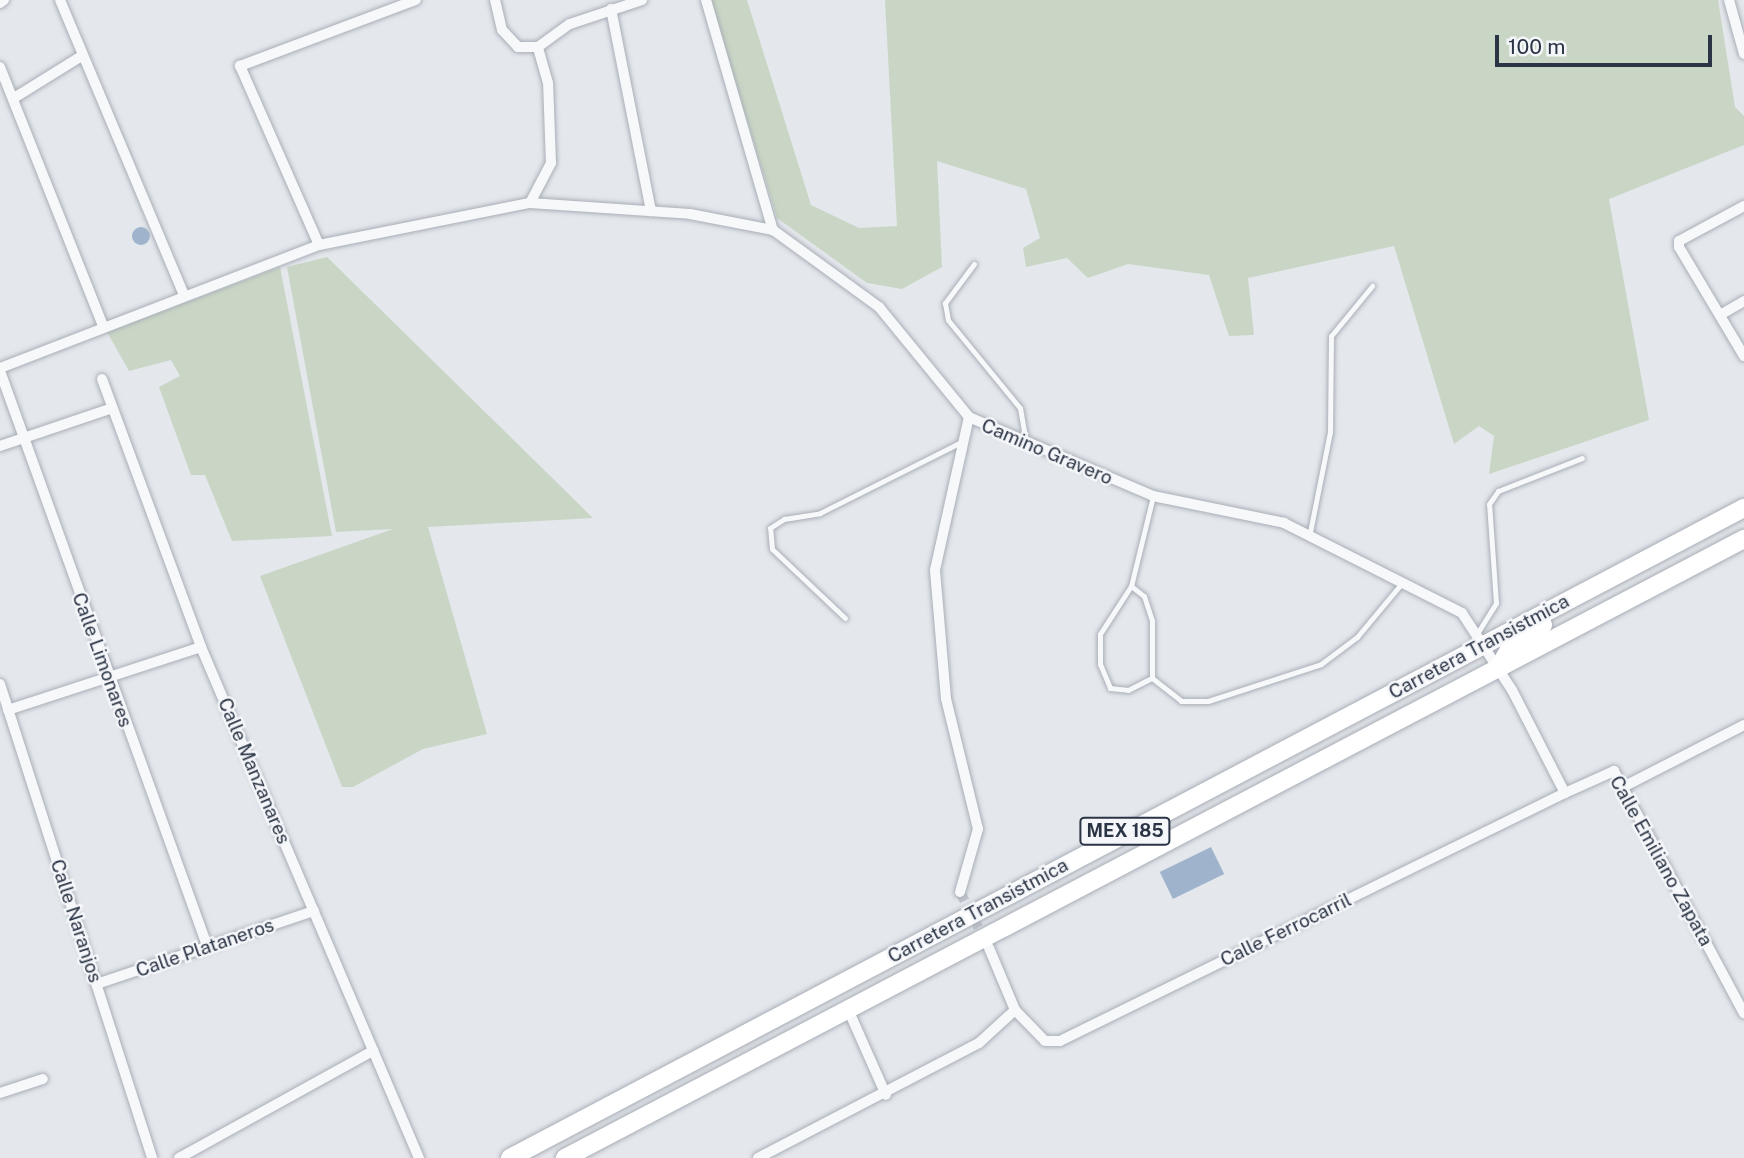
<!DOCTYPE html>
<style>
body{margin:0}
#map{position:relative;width:1744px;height:1158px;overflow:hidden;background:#e4e7ec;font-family:"Public Sans",sans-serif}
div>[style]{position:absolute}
.green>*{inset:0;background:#c9d6c5}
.water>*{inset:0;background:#9fb4cc;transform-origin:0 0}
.round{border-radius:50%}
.minor-tunnel>*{height:10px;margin-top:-5px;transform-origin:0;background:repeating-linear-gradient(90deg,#bfc3cb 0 10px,transparent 0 15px)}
.roads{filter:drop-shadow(0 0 2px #a9aeb7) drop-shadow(0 0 2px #a9aeb7)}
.service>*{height:5px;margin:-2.5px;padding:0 2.5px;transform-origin:2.5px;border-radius:2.5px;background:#f7f8fa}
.minor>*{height:10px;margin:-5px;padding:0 5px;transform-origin:5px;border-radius:5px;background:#f7f8fa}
.primary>*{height:18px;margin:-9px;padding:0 9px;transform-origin:9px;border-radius:9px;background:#fff}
span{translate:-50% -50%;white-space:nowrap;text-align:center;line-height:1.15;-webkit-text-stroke:5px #f4f6f9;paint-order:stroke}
.shield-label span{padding:2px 5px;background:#f4f6f9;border:2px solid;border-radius:5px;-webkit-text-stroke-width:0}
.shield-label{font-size:18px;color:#2b3445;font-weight:700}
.street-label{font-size:19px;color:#2b3445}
.scale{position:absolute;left:1495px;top:35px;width:217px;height:32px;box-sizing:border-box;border:4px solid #2b3445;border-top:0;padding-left:9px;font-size:21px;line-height:24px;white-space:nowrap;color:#2b3445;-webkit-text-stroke:5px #f4f6f9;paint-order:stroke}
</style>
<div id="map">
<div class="green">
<div style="clip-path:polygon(710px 0,747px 0,811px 205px,859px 228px,897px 226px,885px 0,1718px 0,1735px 107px,1744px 116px,1744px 145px,1609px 199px,1649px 420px,1489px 474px,1494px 436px,1479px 426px,1454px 444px,1394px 246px,1248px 278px,1254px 335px,1229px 336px,1209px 275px,1128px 264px,1088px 278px,1067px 258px,1026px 267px,1023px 248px,1040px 238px,1026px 189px,937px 161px,942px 267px,902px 289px,867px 283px,777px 218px)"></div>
<div style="clip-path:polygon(327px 257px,593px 518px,428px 527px,487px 734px,423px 749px,353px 787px,342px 787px,260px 576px,393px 529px,336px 532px,287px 267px)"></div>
<div style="clip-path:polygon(280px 267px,332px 536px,232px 541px,205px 475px,191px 475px,159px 387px,180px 376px,171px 360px,129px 371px,107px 332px)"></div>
</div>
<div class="water">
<div class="round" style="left:132px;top:227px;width:18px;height:18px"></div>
<div style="left:1211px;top:847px;width:30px;height:57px;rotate:64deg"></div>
</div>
<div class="minor-tunnel">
<div style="left:960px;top:892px;width:56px;rotate:62.5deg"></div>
</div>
<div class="roads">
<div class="service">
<div style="left:974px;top:264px;width:49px;rotate:126.6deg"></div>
<div style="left:945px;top:303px;width:17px;rotate:80deg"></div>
<div style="left:948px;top:320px;width:114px;rotate:50.7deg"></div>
<div style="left:1020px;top:408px;width:34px;rotate:80deg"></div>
<div style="left:1153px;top:496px;width:93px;rotate:103.7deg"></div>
<div style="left:1131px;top:586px;width:16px;rotate:38deg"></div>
<div style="left:1144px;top:596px;width:26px;rotate:72deg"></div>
<div style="left:1152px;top:621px;width:57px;rotate:90deg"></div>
<div style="left:1152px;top:678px;width:37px;rotate:38deg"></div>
<div style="left:1181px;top:701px;width:27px"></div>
<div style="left:1208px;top:701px;width:119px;rotate:-18.1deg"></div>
<div style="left:1321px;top:664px;width:45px;rotate:-36.9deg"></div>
<div style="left:1357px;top:637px;width:70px;rotate:-50.2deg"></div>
<div style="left:1309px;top:537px;width:107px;rotate:-78.7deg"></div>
<div style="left:1330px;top:432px;width:96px;rotate:-89.4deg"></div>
<div style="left:1331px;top:336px;width:65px;rotate:-50.6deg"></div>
<div style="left:1131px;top:586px;width:57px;rotate:122.9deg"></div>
<div style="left:1100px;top:634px;width:30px;rotate:90deg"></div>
<div style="left:1100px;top:664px;width:26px;rotate:67deg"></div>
<div style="left:1110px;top:688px;width:18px;rotate:6deg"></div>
<div style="left:1128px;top:690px;width:27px;rotate:-27deg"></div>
<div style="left:845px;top:618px;width:100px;rotate:-136.6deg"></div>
<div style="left:772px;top:549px;width:21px;rotate:-95deg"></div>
<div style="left:770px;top:528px;width:17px;rotate:-33deg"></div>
<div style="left:784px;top:519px;width:36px;rotate:-9deg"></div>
<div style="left:820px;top:513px;width:160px;rotate:-26.7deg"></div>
<div style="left:1478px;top:632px;width:34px;rotate:-58deg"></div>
<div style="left:1496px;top:603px;width:99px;rotate:-94deg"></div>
<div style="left:1489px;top:504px;width:16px;rotate:-55deg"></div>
<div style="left:1498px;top:491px;width:90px;rotate:-21.4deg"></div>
</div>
<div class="minor">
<div style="left:60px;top:0;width:318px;rotate:67.2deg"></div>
<div style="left:706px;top:0;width:240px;rotate:73.8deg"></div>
<div style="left:773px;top:230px;width:131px;rotate:36deg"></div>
<div style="left:879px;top:307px;width:142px;rotate:50.7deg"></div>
<div style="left:969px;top:417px;width:200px;rotate:23.2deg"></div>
<div style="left:1153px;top:496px;width:134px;rotate:11.6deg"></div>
<div style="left:1284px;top:523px;width:199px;rotate:26.8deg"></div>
<div style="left:1462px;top:613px;width:92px;rotate:57deg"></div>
<div style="left:1512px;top:690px;width:116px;rotate:62.8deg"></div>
<div style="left:1565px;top:793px;width:54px;rotate:-24.2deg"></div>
<div style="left:1614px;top:771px;width:275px;rotate:61.8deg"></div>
<div style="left:1729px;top:0;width:56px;rotate:74.5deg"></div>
<div style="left:0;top:3px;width:5px;rotate:-37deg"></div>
<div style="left:611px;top:9px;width:206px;rotate:78.8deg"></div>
<div style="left:538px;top:47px;width:39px;rotate:-36deg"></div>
<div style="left:570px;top:24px;width:76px;rotate:-18.4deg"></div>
<div style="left:0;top:67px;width:276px;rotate:68.3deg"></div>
<div style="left:14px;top:98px;width:81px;rotate:-31.9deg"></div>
<div style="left:530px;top:203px;width:160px;rotate:3.9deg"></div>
<div style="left:690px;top:214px;width:85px;rotate:10.9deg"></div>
<div style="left:1744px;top:206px;width:74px;rotate:151.7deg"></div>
<div style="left:1679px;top:241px;width:6px;rotate:90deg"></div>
<div style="left:1679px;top:247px;width:127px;rotate:59.2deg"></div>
<div style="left:319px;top:245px;width:215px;rotate:-11.3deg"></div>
<div style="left:530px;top:203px;width:45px;rotate:-62.3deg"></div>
<div style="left:551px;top:163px;width:80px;rotate:-92.1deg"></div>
<div style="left:548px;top:83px;width:37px;rotate:-106deg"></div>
<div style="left:538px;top:47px;width:20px;rotate:180deg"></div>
<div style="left:518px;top:47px;width:23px;rotate:-133deg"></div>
<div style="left:502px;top:30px;width:31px;rotate:-103deg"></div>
<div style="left:1720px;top:315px;width:28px;rotate:-30deg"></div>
<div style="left:0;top:368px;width:342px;rotate:-21.1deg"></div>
<div style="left:319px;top:245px;width:196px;rotate:-113.8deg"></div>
<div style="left:240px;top:66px;width:188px;rotate:-20.6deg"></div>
<div style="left:0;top:371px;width:613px;rotate:70.18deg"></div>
<div style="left:102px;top:379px;width:286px;rotate:69.7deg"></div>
<div style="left:201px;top:647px;width:556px;rotate:66.9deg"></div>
<div style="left:0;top:446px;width:118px;rotate:-18.7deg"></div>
<div style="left:0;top:684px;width:498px;rotate:72.2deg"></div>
<div style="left:8px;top:710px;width:203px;rotate:-18.1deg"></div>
<div style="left:1623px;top:787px;width:136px;rotate:-27.1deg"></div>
<div style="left:960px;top:892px;width:66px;rotate:-74.1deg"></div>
<div style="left:978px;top:829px;width:134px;rotate:-103.8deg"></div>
<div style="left:946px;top:699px;width:129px;rotate:-94.9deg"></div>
<div style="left:935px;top:570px;width:157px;rotate:-77.5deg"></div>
<div style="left:989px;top:948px;width:67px;rotate:67.2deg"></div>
<div style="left:1015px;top:1010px;width:43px;rotate:45.9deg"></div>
<div style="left:1045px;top:1041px;width:15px"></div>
<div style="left:1060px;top:1041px;width:563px;rotate:-26.16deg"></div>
<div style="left:97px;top:984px;width:229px;rotate:-18.6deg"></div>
<div style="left:847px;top:1007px;width:96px;rotate:66.1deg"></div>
<div style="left:0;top:1093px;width:45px;rotate:-18deg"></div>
<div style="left:179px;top:1158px;width:222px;rotate:-28.9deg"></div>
<div style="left:758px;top:1158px;width:249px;rotate:-27.5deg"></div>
<div style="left:979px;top:1043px;width:49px;rotate:-42.5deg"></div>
</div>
<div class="primary">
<div style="left:1499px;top:667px;width:28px;rotate:-60deg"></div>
<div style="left:1513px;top:643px;width:35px;rotate:-31deg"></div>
<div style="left:510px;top:1158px;width:1395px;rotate:-27.78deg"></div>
<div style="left:565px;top:1158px;width:1332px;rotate:-27.7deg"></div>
</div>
</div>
<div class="shield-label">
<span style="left:1125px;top:831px">MEX 185</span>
</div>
<div class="street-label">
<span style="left:1047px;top:452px;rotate:23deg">Camino Gravero</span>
<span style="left:1479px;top:647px;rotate:-28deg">Carretera Transistmica</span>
<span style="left:102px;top:660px;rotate:70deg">Calle Limonares</span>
<span style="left:254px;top:771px;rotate:67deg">Calle Manzanares</span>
<span style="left:1661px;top:861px;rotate:61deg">Calle Emiliano Zapata</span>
<span style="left:978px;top:911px;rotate:-28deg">Carretera Transistmica</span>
<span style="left:76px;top:921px;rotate:72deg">Calle Naranjos</span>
<span style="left:1286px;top:930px;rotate:-26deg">Calle Ferrocarril</span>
<span style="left:205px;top:948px;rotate:-19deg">Calle Plataneros</span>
</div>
<div class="scale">100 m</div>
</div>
